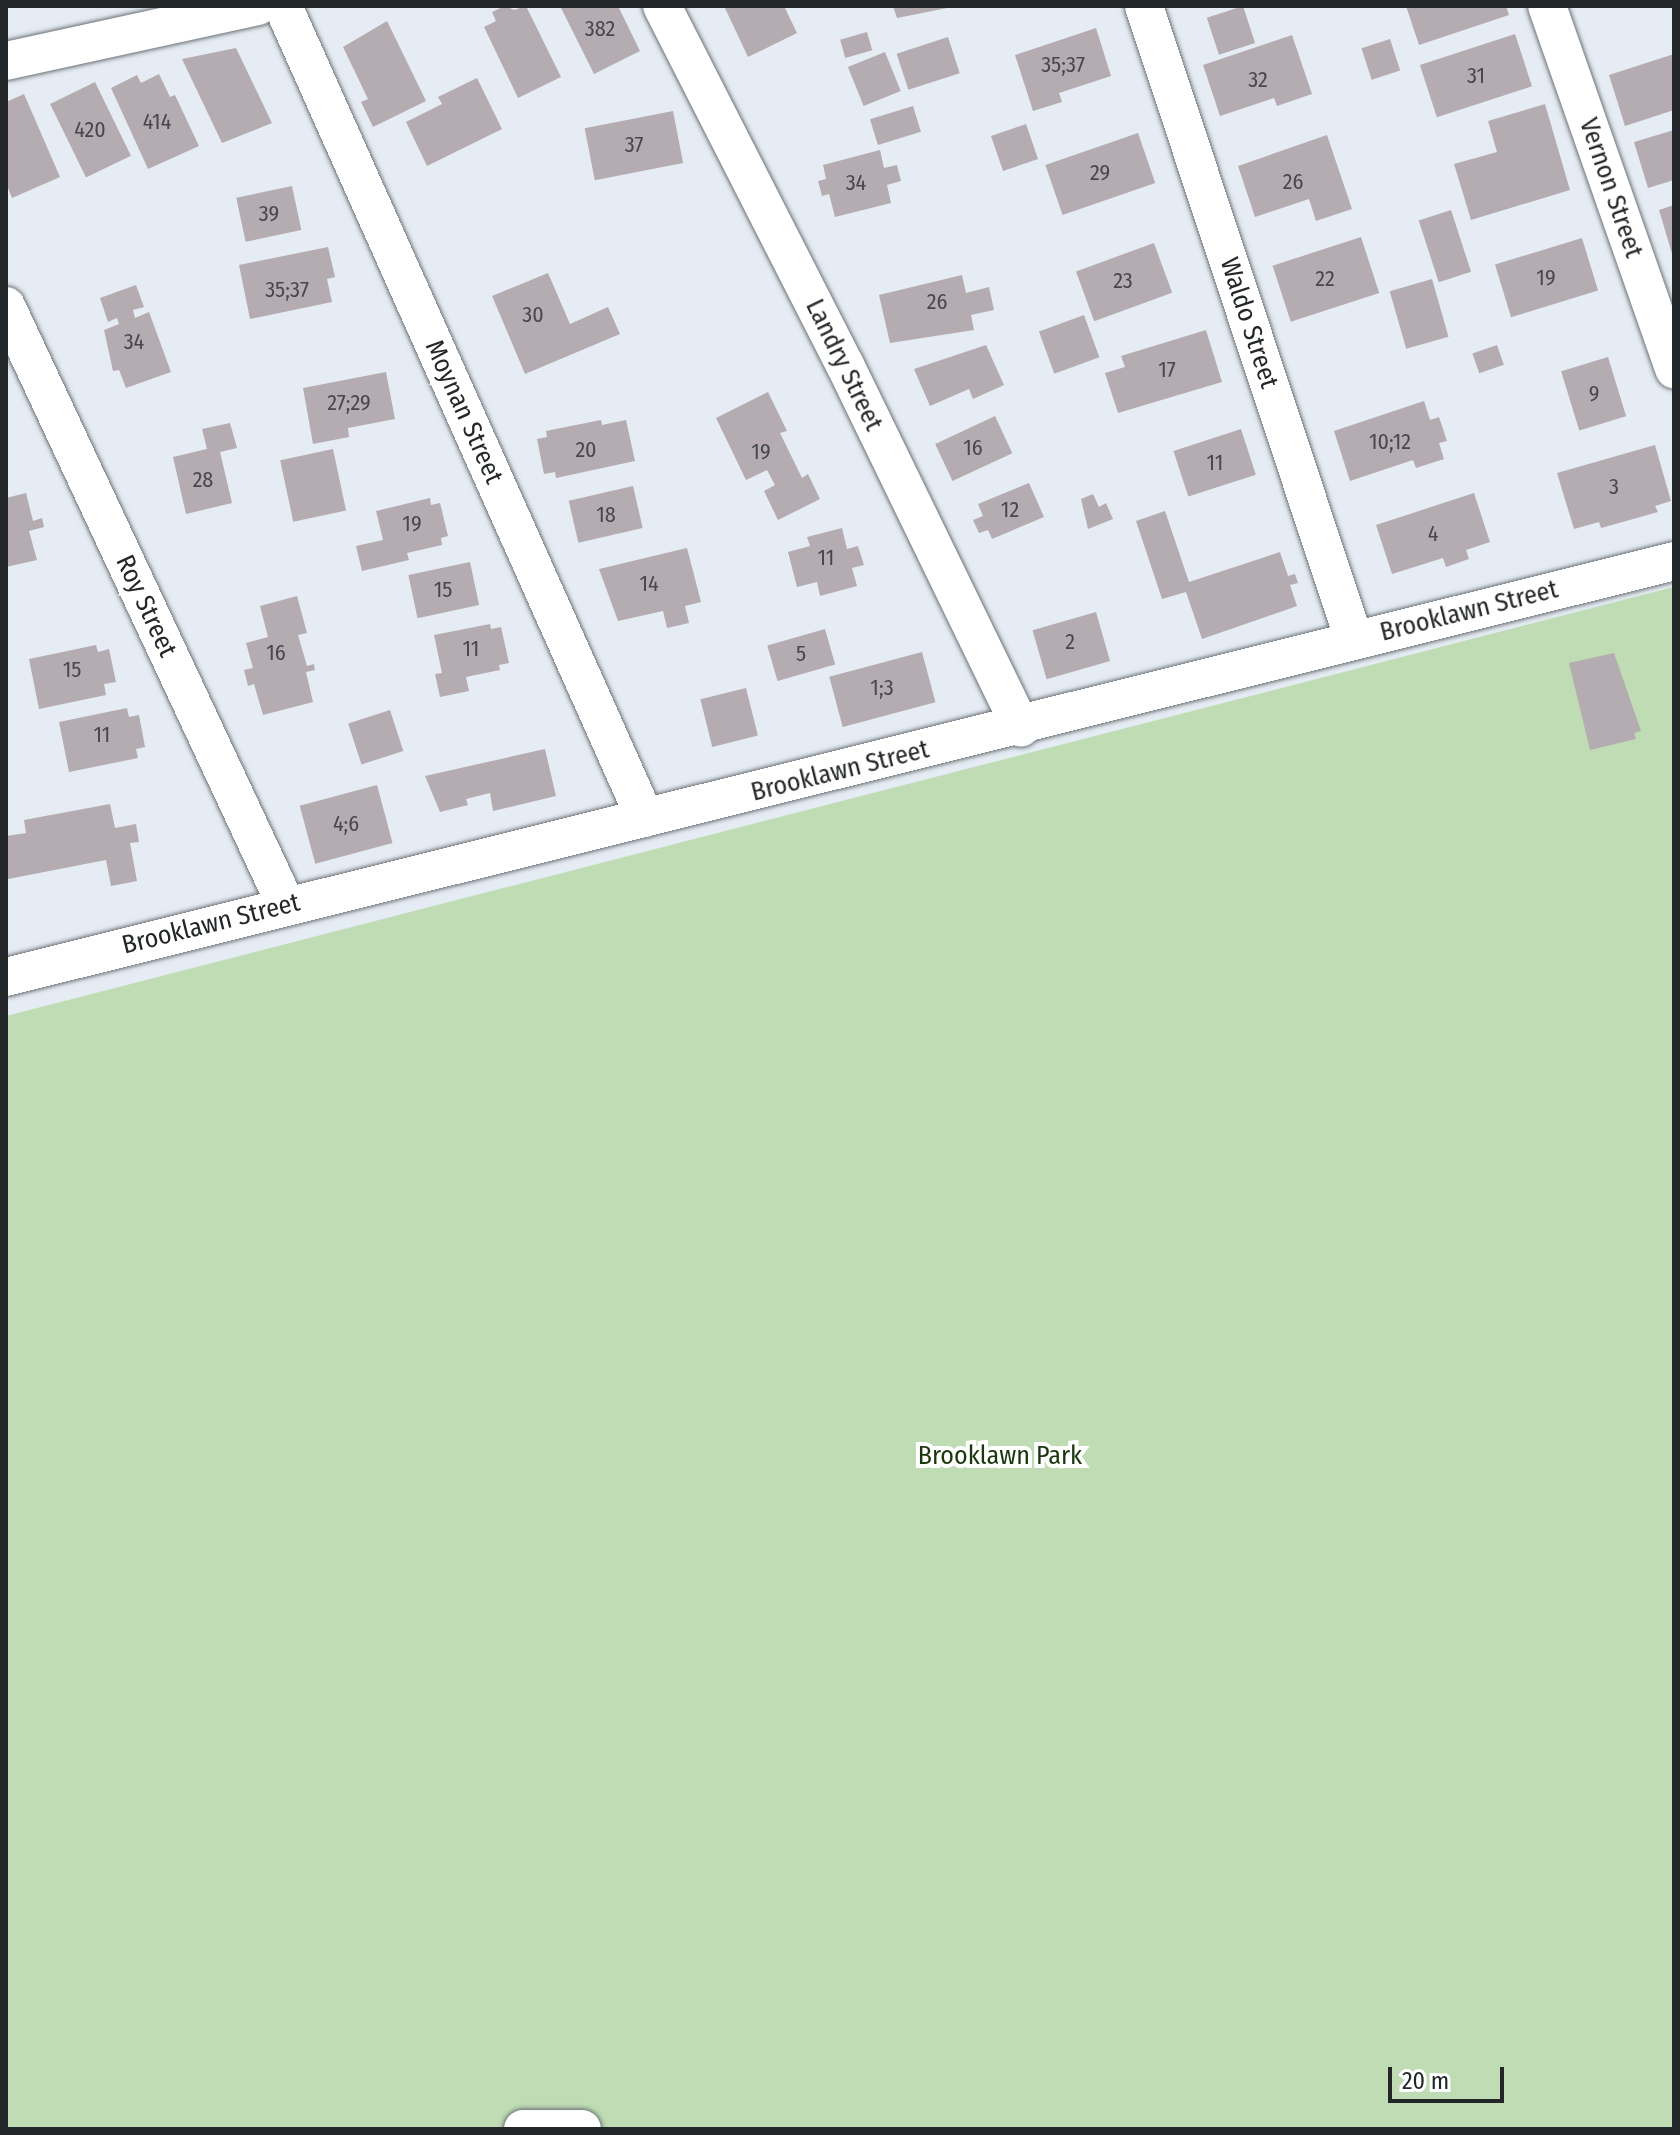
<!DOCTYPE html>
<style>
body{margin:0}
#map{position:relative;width:1680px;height:2135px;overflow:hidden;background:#e5ecf3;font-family:"Fira Sans Condensed",sans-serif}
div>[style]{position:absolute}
.green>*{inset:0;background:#bfdcb4}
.building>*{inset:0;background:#b5acb1;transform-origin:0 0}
.roads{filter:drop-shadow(0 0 2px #6c7277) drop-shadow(0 0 2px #6c7277)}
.minor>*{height:38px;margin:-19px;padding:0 19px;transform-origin:19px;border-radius:19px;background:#fff}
span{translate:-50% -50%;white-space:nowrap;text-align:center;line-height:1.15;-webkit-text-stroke:8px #fff;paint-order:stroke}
.number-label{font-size:22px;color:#48484b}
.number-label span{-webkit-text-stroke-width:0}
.street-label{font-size:26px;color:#242729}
.park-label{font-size:26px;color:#1b370d}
.frame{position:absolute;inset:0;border:8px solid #242729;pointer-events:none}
.scale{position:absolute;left:1388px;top:2067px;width:116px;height:36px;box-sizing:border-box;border:4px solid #242729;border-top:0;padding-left:10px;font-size:24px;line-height:28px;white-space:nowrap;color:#242729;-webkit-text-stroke:6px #fff;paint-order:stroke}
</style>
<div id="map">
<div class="green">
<div style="clip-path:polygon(1674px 587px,1674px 2129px,6px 2129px,6px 1016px)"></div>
</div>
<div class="building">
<div style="clip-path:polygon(505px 6px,514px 10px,526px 6px,561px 77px,518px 98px,484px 27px,496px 21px,492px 12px)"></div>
<div style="clip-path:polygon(560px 6px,618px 6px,640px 51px,594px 74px)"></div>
<div style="clip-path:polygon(724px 6px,784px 6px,797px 33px,748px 57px)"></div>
<div style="clip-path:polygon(893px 6px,952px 6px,952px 7px,897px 18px)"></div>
<div style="left:1243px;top:6px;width:39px;height:38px;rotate:72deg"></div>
<div style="clip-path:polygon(1406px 6px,1506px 6px,1509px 15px,1419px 45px)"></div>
<div style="clip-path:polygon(387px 21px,426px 101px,373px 127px,361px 102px,368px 99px,343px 47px)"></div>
<div style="clip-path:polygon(1096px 28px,1111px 76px,1059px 93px,1062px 102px,1033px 111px,1015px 55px)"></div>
<div style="left:867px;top:32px;width:19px;height:28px;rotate:74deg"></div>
<div style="left:1515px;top:34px;width:55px;height:100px;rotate:72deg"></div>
<div style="clip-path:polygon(1292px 35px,1312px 94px,1277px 106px,1274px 98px,1220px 116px,1203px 65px)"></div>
<div style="left:948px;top:37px;width:38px;height:54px;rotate:72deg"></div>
<div style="left:1390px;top:39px;width:33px;height:30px;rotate:72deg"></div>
<div style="clip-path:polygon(236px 48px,272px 123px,222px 143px,182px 59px)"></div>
<div style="left:885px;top:52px;width:42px;height:40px;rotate:68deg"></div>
<div style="clip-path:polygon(1674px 54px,1674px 110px,1625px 126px,1609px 75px)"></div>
<div style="clip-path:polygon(159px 74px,170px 97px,175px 95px,199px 146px,148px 169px,111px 88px,137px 75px,141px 83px)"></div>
<div style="clip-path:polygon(477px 78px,502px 129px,427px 166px,406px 122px,442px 104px,438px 97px)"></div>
<div style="left:95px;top:82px;width:82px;height:50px;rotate:64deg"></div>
<div style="clip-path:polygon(24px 94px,60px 177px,12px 198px,6px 183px,6px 102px)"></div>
<div style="clip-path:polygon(1545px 104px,1570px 190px,1471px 220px,1454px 164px,1497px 152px,1488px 121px)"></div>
<div style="left:913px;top:106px;width:27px;height:45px;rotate:73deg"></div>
<div style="left:673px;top:111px;width:53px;height:90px;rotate:79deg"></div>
<div style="left:1026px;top:124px;width:37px;height:37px;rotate:71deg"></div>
<div style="clip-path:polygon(1674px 130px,1674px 180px,1648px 188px,1634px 142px)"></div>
<div style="left:1138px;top:133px;width:53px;height:98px;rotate:71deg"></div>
<div style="clip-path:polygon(1327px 135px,1352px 209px,1316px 221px,1309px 199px,1255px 217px,1238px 166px)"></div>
<div style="clip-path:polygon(880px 150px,884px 168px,897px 165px,901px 181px,887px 185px,891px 203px,835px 217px,829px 194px,822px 196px,818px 181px,826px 179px,823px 165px)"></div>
<div style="left:292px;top:186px;width:45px;height:57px;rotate:78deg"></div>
<div style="clip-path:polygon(1674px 205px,1674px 256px,1673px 257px,1659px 210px)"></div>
<div style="left:1451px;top:210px;width:65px;height:34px;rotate:72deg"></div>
<div style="left:1361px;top:237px;width:59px;height:93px;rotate:72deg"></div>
<div style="left:1582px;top:238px;width:55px;height:91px;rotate:73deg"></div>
<div style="left:1154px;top:243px;width:53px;height:83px;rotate:70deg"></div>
<div style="clip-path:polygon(328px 247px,335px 277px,327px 279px,332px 302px,250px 319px,239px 265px)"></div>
<div style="clip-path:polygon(548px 273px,570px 324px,608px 307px,620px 334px,525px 374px,492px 296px)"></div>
<div style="clip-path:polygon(962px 275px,966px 293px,989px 287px,994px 310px,971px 315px,974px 330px,890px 343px,879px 295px)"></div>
<div style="left:1432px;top:279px;width:60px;height:44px;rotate:74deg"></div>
<div style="clip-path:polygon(136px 285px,144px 307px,133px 310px,135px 318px,149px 312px,171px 372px,126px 388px,119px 370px,113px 371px,104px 330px,119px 324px,117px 318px,108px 322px,100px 298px)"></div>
<div style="left:1084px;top:315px;width:45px;height:48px;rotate:70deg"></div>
<div style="clip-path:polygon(1206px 330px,1222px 382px,1118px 413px,1105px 373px,1125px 367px,1121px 356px)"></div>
<div style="clip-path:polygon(986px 345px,1004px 385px,973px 399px,969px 389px,930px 406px,914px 369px)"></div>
<div style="left:1497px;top:345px;width:21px;height:26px;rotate:71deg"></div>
<div style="left:1608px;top:357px;width:62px;height:49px;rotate:73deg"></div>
<div style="clip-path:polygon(386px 372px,395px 419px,348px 428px,349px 437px,313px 444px,303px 388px)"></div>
<div style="clip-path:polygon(768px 392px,787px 431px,780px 433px,802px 478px,808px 474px,820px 499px,778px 520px,764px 491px,775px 485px,767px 470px,746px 480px,716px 418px)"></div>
<div style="clip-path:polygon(1424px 401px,1430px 420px,1439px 417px,1447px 441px,1439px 443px,1444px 459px,1416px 468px,1413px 460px,1350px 481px,1334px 431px)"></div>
<div style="left:995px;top:416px;width:41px;height:66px;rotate:65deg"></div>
<div style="clip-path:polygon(601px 420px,602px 425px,626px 420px,635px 461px,556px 478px,555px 472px,544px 474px,537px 439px,547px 437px,546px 431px)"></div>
<div style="clip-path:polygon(230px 423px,237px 448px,220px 452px,232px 503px,186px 514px,173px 457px,207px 449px,202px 429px)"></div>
<div style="left:1241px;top:429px;width:48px;height:71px;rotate:72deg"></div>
<div style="clip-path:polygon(1655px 445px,1671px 501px,1655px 506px,1658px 512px,1601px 528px,1599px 522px,1574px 529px,1557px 473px)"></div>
<div style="left:333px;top:449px;width:63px;height:54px;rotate:78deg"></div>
<div style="clip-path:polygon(1029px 483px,1044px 517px,992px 539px,988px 530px,979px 533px,973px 520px,983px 516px,978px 504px)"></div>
<div style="left:633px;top:486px;width:43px;height:66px;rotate:77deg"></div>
<div style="clip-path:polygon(26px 493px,33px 521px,42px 518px,44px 527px,29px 531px,37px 560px,6px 567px,6px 498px)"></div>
<div style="clip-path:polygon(1474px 493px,1490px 542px,1466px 550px,1469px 559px,1446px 567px,1443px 558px,1392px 574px,1376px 525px)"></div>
<div style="clip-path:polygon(1093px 494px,1099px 507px,1106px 503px,1113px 519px,1088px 529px,1081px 499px)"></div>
<div style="clip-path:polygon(430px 498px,431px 505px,440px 503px,448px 536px,441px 538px,442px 545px,407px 553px,409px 560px,362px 571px,356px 546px,383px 540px,376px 511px)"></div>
<div style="clip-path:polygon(1165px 511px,1189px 582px,1280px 552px,1288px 576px,1295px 574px,1298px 583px,1290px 585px,1297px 606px,1202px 639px,1186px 592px,1162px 599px,1136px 521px)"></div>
<div style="clip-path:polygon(842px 528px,847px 549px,858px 546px,864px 565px,852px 568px,857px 586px,820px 596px,817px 582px,797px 587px,788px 552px,810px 546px,807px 537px)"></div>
<div style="clip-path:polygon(687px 548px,701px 602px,685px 606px,689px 623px,667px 628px,663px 611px,618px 621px,599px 569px)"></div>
<div style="left:470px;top:562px;width:44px;height:63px;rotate:78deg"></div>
<div style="clip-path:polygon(297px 596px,307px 633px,298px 635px,307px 666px,314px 664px,315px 670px,306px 672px,313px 702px,263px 715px,254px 684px,248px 686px,244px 670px,253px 668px,246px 643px,268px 637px,260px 606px)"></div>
<div style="left:1096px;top:612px;width:51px;height:66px;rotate:74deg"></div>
<div style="clip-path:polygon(490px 624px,491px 629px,501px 627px,509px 663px,499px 665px,500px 670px,466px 677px,469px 691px,440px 697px,435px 674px,442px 673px,434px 635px)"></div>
<div style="left:825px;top:629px;width:37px;height:60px;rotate:74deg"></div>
<div style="clip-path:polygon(96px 645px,98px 652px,109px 649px,116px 682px,104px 684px,106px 695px,39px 709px,29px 659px)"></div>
<div style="left:922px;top:652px;width:52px;height:96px;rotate:75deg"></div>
<div style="clip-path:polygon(1614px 653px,1641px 731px,1634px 733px,1636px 739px,1590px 750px,1569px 663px)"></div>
<div style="left:746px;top:688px;width:49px;height:47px;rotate:76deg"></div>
<div style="clip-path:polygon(127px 708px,129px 717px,139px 715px,145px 747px,136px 749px,138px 758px,69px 772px,59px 722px)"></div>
<div style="left:390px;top:710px;width:43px;height:44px;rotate:72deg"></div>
<div style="clip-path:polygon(545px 749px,556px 796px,493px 811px,490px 793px,466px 799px,468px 805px,440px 812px,425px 776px)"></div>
<div style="left:377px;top:785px;width:60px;height:80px;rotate:75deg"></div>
<div style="clip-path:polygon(110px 804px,115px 828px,136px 824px,139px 842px,130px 843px,137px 881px,111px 886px,106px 860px,8px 879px,6px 836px,26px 833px,24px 820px)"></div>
</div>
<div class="roads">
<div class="minor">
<div style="left:283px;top:6px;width:889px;rotate:65.97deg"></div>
<div style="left:662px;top:6px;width:403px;rotate:63deg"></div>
<div style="left:845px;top:365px;width:403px;rotate:64.1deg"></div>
<div style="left:1144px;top:6px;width:668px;rotate:71.67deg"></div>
<div style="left:1547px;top:6px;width:385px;rotate:70.7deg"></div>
<div style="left:6px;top:61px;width:258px;rotate:-12.3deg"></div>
<div style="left:6px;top:306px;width:661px;rotate:64.95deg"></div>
<div style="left:6px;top:977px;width:1719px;rotate:-14deg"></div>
<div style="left:523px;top:2129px;width:59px"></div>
</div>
</div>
<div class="number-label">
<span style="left:600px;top:29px">382</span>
<span style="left:1063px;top:65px">35;37</span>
<span style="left:1476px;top:76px">31</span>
<span style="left:1258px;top:80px">32</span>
<span style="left:157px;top:122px">414</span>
<span style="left:90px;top:130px">420</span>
<span style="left:634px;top:145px">37</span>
<span style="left:1100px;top:173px">29</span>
<span style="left:1293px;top:182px">26</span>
<span style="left:856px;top:183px">34</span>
<span style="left:269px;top:214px">39</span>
<span style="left:1546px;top:278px">19</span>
<span style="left:1325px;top:279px">22</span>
<span style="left:1123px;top:281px">23</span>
<span style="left:287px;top:290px">35;37</span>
<span style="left:937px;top:302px">26</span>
<span style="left:533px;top:315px">30</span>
<span style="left:134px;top:342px">34</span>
<span style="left:1167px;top:370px">17</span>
<span style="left:1594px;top:394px">9</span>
<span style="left:349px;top:403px">27;29</span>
<span style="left:1390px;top:442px">10;12</span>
<span style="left:973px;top:448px">16</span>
<span style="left:586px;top:450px">20</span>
<span style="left:761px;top:452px">19</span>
<span style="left:1215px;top:463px">11</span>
<span style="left:203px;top:480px">28</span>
<span style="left:1614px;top:487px">3</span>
<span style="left:1010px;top:510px">12</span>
<span style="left:606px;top:515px">18</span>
<span style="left:412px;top:524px">19</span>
<span style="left:1433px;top:534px">4</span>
<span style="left:826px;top:558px">11</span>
<span style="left:649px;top:584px">14</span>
<span style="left:443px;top:590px">15</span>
<span style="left:1070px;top:642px">2</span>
<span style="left:471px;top:649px">11</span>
<span style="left:276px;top:653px">16</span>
<span style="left:801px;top:654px">5</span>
<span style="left:72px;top:670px">15</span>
<span style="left:882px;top:688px">1;3</span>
<span style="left:102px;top:735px">11</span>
<span style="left:346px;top:824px">4;6</span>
</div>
<div class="street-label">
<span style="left:1611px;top:188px;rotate:71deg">Vernon Street</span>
<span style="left:1249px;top:323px;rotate:72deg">Waldo Street</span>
<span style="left:844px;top:365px;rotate:64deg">Landry Street</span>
<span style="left:464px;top:412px;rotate:66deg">Moynan Street</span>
<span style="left:146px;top:606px;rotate:65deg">Roy Street</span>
<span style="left:1469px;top:611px;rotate:-14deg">Brooklawn Street</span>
<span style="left:840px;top:771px;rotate:-14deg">Brooklawn Street</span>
<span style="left:211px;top:924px;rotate:-14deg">Brooklawn Street</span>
</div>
<div class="park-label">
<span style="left:1000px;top:1456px">Brooklawn Park</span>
</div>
<div class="frame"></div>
<div class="scale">20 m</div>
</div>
